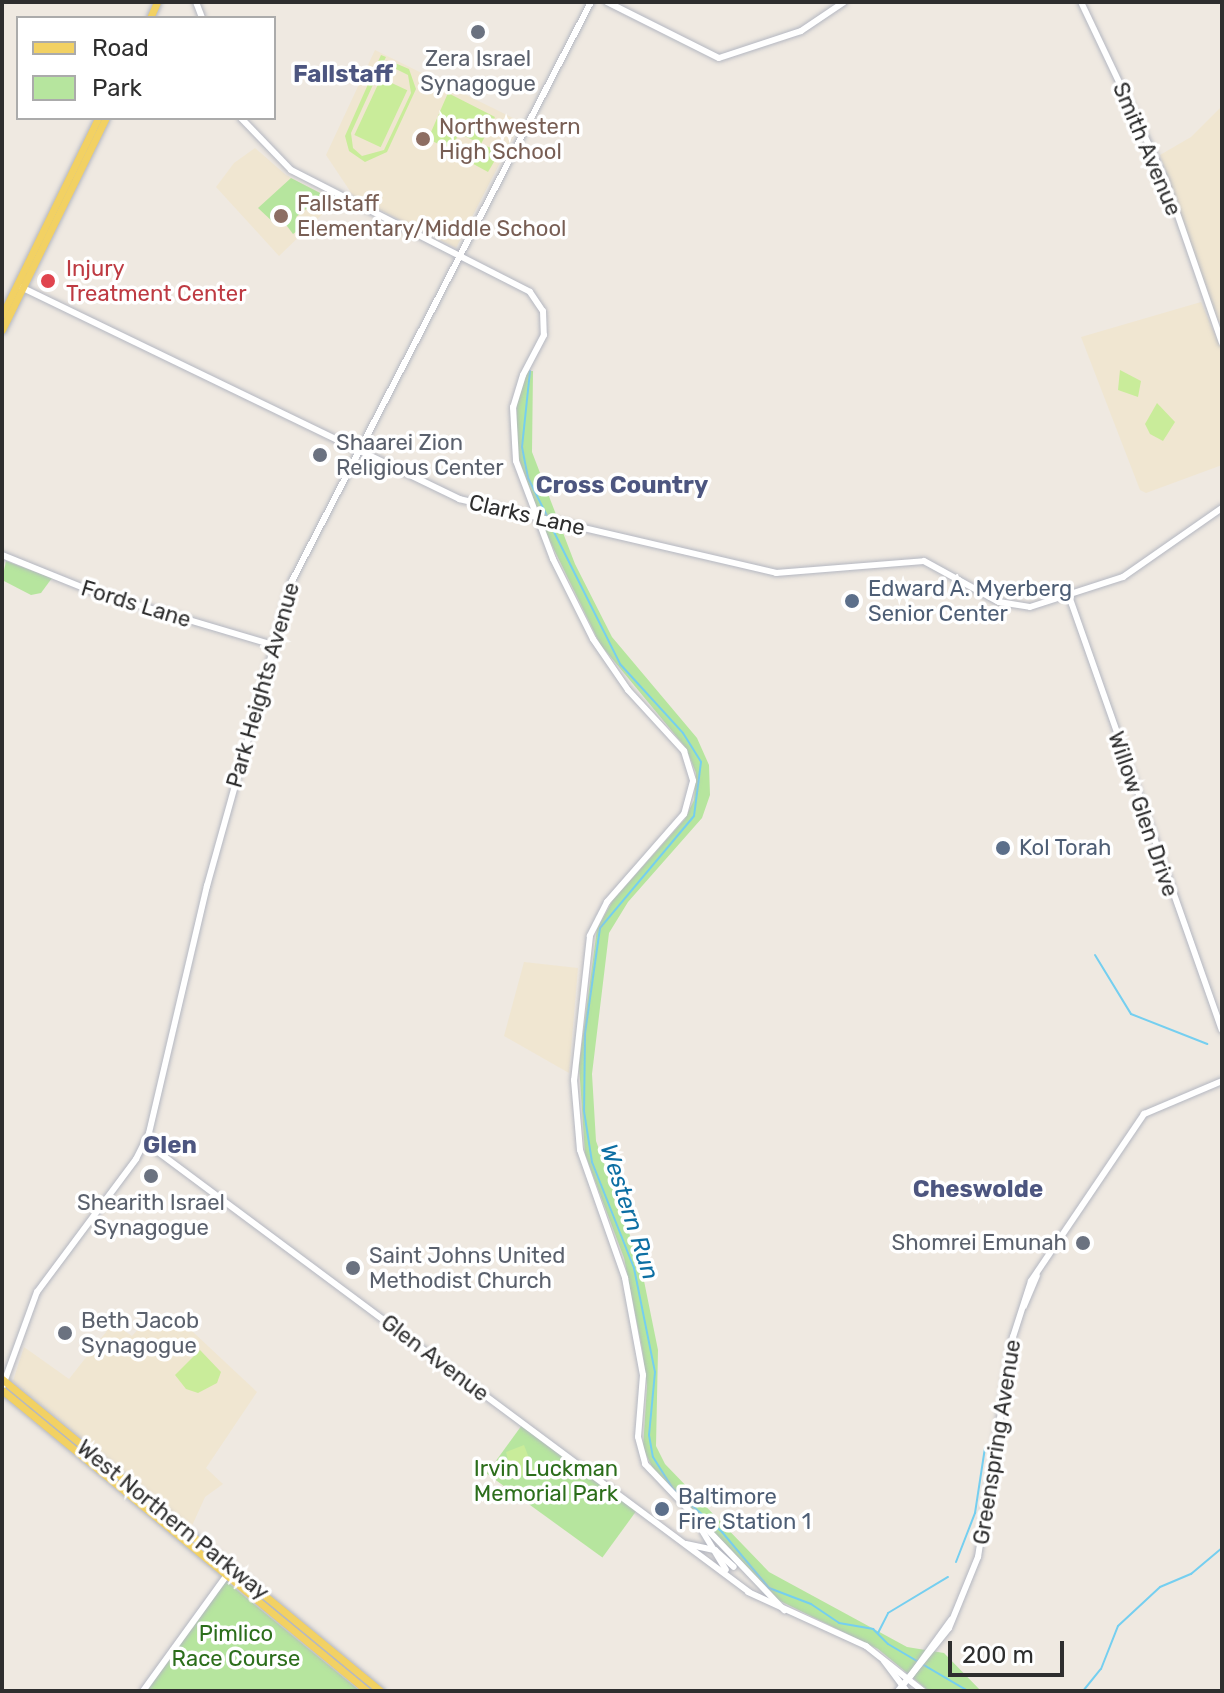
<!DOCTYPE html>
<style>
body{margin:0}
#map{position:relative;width:1224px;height:1693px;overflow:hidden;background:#efe9e1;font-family:Rubik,sans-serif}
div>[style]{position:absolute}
.education>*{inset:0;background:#f0e6d1}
.green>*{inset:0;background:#b6e59e;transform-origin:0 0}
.pitch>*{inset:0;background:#c9ec9a;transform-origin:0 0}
.stream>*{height:2px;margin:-1px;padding:0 1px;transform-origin:1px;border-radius:1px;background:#75cff0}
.roads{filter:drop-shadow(0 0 2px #b4b7c1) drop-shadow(0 0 2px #b4b7c1)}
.secondary>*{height:6px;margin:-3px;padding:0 3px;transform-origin:3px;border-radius:3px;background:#fff}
.primary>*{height:7px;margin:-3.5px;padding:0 3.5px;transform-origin:3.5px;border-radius:3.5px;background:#f2d163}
.dots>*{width:22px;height:22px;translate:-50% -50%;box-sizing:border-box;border:4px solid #fff;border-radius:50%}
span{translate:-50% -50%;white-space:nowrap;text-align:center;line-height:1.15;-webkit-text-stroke:7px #fff;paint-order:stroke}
.worship-label{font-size:22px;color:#5b616d}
.left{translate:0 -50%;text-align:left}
.right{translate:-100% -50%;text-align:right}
.education-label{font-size:22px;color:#785e54}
.street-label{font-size:22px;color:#2e2e2e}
.health-label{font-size:22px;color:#be3a42}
.service-label{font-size:22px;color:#4e5e75}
.park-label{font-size:22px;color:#2c6e1b}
.neighbourhood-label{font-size:24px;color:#4d5680;font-weight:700}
.water-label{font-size:24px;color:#0d6fa3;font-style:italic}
.frame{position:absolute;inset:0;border:4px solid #2e2e2e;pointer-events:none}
.legend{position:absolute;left:16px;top:16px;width:260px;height:104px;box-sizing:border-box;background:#fff;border:2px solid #ababab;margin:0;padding:10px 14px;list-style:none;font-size:24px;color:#2e2e2e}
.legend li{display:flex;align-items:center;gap:16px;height:40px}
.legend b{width:40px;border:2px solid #ababab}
.scale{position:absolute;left:948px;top:1641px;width:116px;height:36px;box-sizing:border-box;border:4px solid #2e2e2e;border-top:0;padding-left:10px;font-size:24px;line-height:28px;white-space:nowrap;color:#2e2e2e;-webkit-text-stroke:6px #fff;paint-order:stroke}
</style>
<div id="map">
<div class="education">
<div style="clip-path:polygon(375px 50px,521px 122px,456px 248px,354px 197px,326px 155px)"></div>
<div style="clip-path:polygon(1222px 106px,1222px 322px,1218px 322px,1160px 155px,1191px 137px)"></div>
<div style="clip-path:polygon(255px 148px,286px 175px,336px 201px,279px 256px,216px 187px,234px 163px)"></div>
<div style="clip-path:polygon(1201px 302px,1222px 351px,1222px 465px,1146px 493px,1140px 490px,1081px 337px)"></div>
<div style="clip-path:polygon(524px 962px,578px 968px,569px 1073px,504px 1036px)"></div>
<div style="clip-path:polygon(150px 1316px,166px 1330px,177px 1317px,257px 1392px,206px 1468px,223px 1484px,205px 1497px,191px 1528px,13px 1381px,24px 1347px,69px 1379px,113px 1323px,132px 1336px)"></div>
</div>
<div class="green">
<div style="clip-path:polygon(291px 178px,324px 195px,296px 217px,304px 226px,293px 234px,281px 218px,274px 223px,258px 208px)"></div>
<div style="clip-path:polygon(528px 371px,533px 371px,532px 452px,575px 564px,612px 637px,697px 738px,709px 765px,710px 795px,702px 818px,628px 902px,609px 933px,592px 1074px,596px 1141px,641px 1266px,658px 1350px,656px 1446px,665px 1464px,769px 1572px,907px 1647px,944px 1653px,981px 1691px,929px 1691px,878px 1649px,774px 1598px,654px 1471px,643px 1448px,647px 1386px,642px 1348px,624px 1258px,585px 1154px,579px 1065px,597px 929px,613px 900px,685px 819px,694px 800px,696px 773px,686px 748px,600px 644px,546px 533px,516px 451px,517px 398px)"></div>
<div style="clip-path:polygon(6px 561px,52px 578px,41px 593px,31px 595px,2px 580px)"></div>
<div style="left:522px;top:1425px;width:143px;height:60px;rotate:36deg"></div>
<div style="clip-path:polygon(226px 1581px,360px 1691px,147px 1691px)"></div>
</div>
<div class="pitch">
<div style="clip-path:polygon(evenodd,381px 55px,386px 57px,382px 65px,395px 63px,409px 69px,416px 89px,387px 152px,365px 162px,349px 151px,345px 136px,381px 55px,394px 68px,408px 75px,411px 93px,384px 150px,362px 156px,353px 148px,351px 133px,377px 76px,394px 68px)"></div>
<div style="left:381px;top:78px;width:29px;height:63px;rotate:25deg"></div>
<div style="clip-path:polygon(448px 93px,495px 117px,481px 144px,458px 133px,453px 151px,428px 139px)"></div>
<div style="clip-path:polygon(481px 145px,501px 150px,488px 172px,466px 160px)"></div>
<div style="clip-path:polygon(1120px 370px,1141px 381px,1138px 397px,1118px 390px)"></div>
<div style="clip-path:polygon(1157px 403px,1175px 422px,1163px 441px,1150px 434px,1145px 424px)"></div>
<div style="clip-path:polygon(200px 1350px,221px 1372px,217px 1383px,198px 1393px,186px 1389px,175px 1375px)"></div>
<div style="clip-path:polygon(524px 1445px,534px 1471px,513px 1479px,506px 1452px)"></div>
</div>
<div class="stream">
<div style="left:530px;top:371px;width:76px;rotate:96deg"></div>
<div style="left:522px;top:447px;width:32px;rotate:79deg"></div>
<div style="left:528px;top:478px;width:42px;rotate:63.4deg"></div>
<div style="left:549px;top:522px;width:159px;rotate:63.4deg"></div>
<div style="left:620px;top:664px;width:93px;rotate:47.6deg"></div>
<div style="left:683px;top:733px;width:34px;rotate:58deg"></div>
<div style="left:701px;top:762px;width:54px;rotate:97.4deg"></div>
<div style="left:694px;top:816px;width:146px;rotate:130deg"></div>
<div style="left:600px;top:928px;width:107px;rotate:98.1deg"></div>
<div style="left:585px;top:1034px;width:77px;rotate:90.7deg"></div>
<div style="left:584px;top:1111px;width:52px;rotate:81.1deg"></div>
<div style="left:592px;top:1162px;width:114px;rotate:68.4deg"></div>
<div style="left:634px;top:1268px;width:106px;rotate:78.6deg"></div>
<div style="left:655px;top:1372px;width:63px;rotate:95.4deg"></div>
<div style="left:649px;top:1435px;width:22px;rotate:80deg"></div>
<div style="left:653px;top:1457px;width:36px;rotate:58deg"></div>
<div style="left:672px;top:1488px;width:67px;rotate:41.3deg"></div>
<div style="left:722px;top:1532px;width:73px;rotate:50deg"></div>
<div style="left:769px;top:1588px;width:45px;rotate:20.9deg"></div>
<div style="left:811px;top:1604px;width:34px;rotate:34deg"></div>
<div style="left:839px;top:1623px;width:35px;rotate:10deg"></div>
<div style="left:873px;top:1629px;width:21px;rotate:45deg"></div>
<div style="left:888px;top:1644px;width:93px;rotate:30.4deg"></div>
<div style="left:1095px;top:955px;width:69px;rotate:58.6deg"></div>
<div style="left:1131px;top:1014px;width:82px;rotate:21.5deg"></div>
<div style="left:956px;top:1562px;width:53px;rotate:-68.8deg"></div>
<div style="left:975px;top:1513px;width:66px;rotate:-81.3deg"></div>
<div style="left:878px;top:1633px;width:22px;rotate:-63deg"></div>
<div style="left:888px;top:1613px;width:70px;rotate:-31deg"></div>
<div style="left:1083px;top:1691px;width:28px;rotate:-51deg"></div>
<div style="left:1101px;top:1669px;width:46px;rotate:-68.4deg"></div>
<div style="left:1118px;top:1626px;width:57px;rotate:-42.9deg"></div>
<div style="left:1160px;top:1587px;width:34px;rotate:-23deg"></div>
<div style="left:1191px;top:1574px;width:40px;rotate:-40deg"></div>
</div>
<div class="roads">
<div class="secondary">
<div style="left:196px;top:2px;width:17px;rotate:69deg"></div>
<div style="left:607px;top:2px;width:125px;rotate:26.6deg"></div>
<div style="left:719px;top:58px;width:86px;rotate:-18.2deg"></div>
<div style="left:801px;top:31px;width:52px;rotate:-34deg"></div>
<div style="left:1081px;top:2px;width:198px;rotate:64.6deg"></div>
<div style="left:1166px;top:181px;width:171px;rotate:70.9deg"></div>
<div style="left:241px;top:118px;width:72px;rotate:46.1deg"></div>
<div style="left:291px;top:170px;width:268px;rotate:27deg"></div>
<div style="left:530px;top:292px;width:23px;rotate:56deg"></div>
<div style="left:543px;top:311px;width:24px;rotate:88deg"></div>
<div style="left:544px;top:335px;width:45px;rotate:117.7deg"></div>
<div style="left:523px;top:375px;width:34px;rotate:107deg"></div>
<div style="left:513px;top:407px;width:54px;rotate:86.8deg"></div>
<div style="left:516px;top:461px;width:105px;rotate:69.3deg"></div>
<div style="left:553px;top:559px;width:89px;rotate:63.4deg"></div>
<div style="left:593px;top:639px;width:62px;rotate:55.5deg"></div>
<div style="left:628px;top:690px;width:83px;rotate:47.4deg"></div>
<div style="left:684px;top:751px;width:31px;rotate:73deg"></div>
<div style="left:693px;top:781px;width:34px;rotate:105deg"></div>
<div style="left:684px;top:814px;width:117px;rotate:131.2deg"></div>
<div style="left:607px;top:902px;width:38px;rotate:117deg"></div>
<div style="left:590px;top:936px;width:145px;rotate:96.3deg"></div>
<div style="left:574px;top:1080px;width:70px;rotate:85.1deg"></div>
<div style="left:580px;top:1150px;width:136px;rotate:70.6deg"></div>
<div style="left:625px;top:1278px;width:99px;rotate:79.5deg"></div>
<div style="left:643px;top:1375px;width:62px;rotate:94.6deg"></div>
<div style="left:638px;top:1437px;width:28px;rotate:75deg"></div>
<div style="left:645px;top:1464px;width:202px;rotate:46.4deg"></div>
<div style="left:21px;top:287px;width:487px;rotate:25.8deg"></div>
<div style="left:459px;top:499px;width:326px;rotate:13.1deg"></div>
<div style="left:776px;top:573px;width:148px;rotate:-4.6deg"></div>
<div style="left:924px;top:561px;width:85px;rotate:28.7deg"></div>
<div style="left:999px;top:602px;width:31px;rotate:9deg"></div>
<div style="left:1030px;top:607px;width:98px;rotate:-17.9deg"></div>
<div style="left:1123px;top:577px;width:121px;rotate:-34.9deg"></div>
<div style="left:2px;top:555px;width:96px;rotate:22deg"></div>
<div style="left:91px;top:591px;width:190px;rotate:16.5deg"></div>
<div style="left:1069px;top:596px;width:460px;rotate:70.6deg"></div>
<div style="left:146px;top:1143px;width:752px;rotate:36.67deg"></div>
<div style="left:1024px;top:1306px;width:33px;rotate:-67deg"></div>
<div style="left:2px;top:1388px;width:102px;rotate:-70deg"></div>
<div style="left:37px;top:1292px;width:166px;rotate:-53.3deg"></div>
<div style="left:136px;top:1159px;width:29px;rotate:-63deg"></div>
<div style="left:149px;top:1133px;width:254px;rotate:-76.8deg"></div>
<div style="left:207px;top:886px;width:317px;rotate:-74.4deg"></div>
<div style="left:292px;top:581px;width:652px;rotate:-62.69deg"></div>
<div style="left:703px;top:1532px;width:44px;rotate:58.8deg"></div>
<div style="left:686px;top:1544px;width:30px;rotate:12deg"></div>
<div style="left:715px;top:1550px;width:25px;rotate:42deg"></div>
<div style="left:748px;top:1592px;width:130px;rotate:24.6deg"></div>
<div style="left:866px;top:1646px;width:73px;rotate:38.3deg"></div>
<div style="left:884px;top:1661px;width:38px;rotate:53deg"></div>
<div style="left:909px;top:1678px;width:72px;rotate:-54.1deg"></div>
<div style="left:143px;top:1691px;width:152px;rotate:-54.1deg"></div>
<div style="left:898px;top:1691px;width:81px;rotate:-51deg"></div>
<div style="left:949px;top:1628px;width:77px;rotate:-67.8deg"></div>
<div style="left:978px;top:1557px;width:223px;rotate:-81deg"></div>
<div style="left:1013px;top:1337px;width:59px;rotate:-72.2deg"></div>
<div style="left:1031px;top:1281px;width:202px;rotate:-55.9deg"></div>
<div style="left:1144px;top:1114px;width:85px;rotate:-22.9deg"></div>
</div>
<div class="primary">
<div style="left:150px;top:18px;width:17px;rotate:-66deg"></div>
<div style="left:2px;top:315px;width:219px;rotate:-64deg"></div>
<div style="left:2px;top:330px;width:236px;rotate:-63.9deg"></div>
<div style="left:2px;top:1379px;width:491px;rotate:39.5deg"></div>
<div style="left:2px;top:1390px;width:473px;rotate:39.5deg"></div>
</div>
</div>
<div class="dots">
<div style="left:478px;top:32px;background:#6b7280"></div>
<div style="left:423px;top:139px;background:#8d6e63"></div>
<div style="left:281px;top:216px;background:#8d6e63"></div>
<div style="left:48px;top:281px;background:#e0444e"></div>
<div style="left:320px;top:455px;background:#6b7280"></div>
<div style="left:852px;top:601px;background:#5c6f8a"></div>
<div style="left:1003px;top:848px;background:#5c6f8a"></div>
<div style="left:151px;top:1176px;background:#6b7280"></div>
<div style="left:1083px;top:1243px;background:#6b7280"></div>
<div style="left:353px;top:1268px;background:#6b7280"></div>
<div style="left:65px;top:1333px;background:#6b7280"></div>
<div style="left:662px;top:1509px;background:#5c6f8a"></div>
</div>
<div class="worship-label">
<span style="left:478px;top:71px">Zera Israel<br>Synagogue</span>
<span class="left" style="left:336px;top:455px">Shaarei Zion<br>Religious Center</span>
<span style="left:151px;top:1215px">Shearith Israel<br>Synagogue</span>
<span class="right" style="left:1067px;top:1243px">Shomrei Emunah</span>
<span class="left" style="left:369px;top:1268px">Saint Johns United<br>Methodist Church</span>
<span class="left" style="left:81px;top:1333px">Beth Jacob<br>Synagogue</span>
</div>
<div class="education-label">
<span class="left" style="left:439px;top:139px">Northwestern<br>High School</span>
<span class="left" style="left:297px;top:216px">Fallstaff<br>Elementary/Middle School</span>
</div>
<div class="street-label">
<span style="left:1147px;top:149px;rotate:67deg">Smith Avenue</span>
<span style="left:527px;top:515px;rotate:13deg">Clarks Lane</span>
<span style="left:136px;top:604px;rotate:17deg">Fords Lane</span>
<span style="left:263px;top:685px;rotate:-74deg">Park Heights Avenue</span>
<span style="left:1143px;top:814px;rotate:71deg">Willow Glen Drive</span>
<span style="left:435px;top:1358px;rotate:37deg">Glen Avenue</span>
<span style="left:997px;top:1442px;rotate:-81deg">Greenspring Avenue</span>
<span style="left:173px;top:1520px;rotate:39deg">West Northern Parkway</span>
</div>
<div class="health-label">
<span class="left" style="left:66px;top:281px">Injury<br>Treatment Center</span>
</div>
<div class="service-label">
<span class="left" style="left:868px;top:601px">Edward A. Myerberg<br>Senior Center</span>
<span class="left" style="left:1019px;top:848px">Kol Torah</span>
<span class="left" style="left:678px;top:1509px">Baltimore<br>Fire Station 1</span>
</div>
<div class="park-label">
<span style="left:546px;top:1481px">Irvin Luckman<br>Memorial Park</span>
<span style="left:236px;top:1646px">Pimlico<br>Race Course</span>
</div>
<div class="neighbourhood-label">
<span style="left:343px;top:75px">Fallstaff</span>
<span style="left:622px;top:486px">Cross Country</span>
<span style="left:170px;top:1146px">Glen</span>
<span style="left:978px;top:1190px">Cheswolde</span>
</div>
<div class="water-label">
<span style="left:629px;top:1212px;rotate:72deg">Western Run</span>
</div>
<div class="frame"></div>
<ul class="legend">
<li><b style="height:10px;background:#f2d163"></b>Road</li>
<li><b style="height:22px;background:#b6e59e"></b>Park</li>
</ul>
<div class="scale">200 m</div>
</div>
